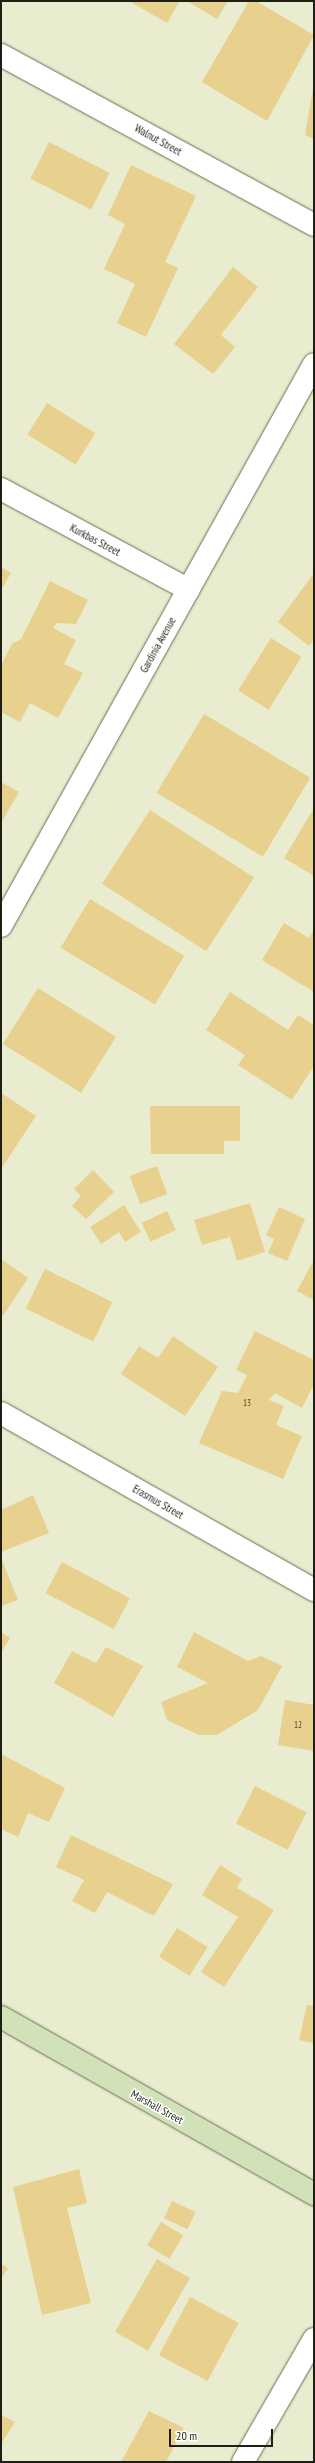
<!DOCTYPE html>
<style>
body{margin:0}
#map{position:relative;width:315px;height:2463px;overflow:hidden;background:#e9ecce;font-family:"PT Sans Narrow",sans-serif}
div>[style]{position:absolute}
.building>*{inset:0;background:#e8d18e;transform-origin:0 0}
.roads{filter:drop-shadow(0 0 1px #6b6d53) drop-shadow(0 0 1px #6b6d53)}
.street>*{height:22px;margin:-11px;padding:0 11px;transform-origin:11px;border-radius:11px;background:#fff}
.secondary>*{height:22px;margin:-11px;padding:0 11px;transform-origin:11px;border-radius:11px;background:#d2e2b8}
span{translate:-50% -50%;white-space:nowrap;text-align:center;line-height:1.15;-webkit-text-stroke:3px #fff;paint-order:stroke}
.number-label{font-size:9px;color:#504b32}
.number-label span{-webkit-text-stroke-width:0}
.street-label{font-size:11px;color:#1e1e14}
.frame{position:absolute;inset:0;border:2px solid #1e1e14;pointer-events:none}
.scale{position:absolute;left:169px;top:2429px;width:104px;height:18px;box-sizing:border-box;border:2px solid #1e1e14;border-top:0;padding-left:5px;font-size:12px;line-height:14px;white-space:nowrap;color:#1e1e14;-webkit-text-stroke:3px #fff;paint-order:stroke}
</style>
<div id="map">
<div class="building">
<div style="clip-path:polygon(129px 1px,180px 1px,167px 23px)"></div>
<div style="clip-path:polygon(187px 1px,228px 1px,217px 19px)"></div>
<div style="clip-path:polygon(249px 1px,256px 1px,314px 35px,267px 121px,202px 82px)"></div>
<div style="clip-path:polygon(313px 88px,314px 88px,314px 139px,305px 135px)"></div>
<div style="left:49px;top:142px;width:68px;height:41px;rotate:27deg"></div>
<div style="clip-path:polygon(131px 165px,196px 196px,165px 262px,178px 268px,146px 337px,117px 323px,135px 284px,104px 269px,125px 224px,108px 215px)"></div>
<div style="clip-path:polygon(233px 267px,258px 287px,221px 335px,235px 347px,213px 374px,174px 344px)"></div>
<div style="left:47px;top:403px;width:57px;height:37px;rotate:32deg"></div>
<div style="clip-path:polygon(1px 567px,11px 573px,1px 590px)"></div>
<div style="clip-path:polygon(314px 573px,314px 639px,309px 646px,278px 622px)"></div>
<div style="clip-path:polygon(50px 581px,88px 600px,76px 624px,57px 623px,53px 628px,76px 640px,64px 664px,83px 673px,58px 718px,30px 703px,20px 722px,1px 712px,1px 665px,12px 644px,21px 639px)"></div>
<div style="left:271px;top:638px;width:36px;height:62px;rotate:32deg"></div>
<div style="left:204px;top:714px;width:124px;height:92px;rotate:31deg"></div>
<div style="clip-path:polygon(1px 782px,19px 792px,1px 823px)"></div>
<div style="clip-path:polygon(314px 808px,314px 876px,284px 858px)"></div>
<div style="left:150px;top:810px;width:124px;height:88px;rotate:33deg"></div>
<div style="left:90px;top:899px;width:110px;height:57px;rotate:31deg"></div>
<div style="clip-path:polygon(284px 923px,309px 938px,314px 930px,314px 992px,262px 960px)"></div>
<div style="left:38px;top:988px;width:92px;height:66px;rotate:32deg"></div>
<div style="clip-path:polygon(230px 992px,288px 1030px,298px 1015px,314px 1025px,314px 1066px,292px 1100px,238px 1065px,245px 1055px,206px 1030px)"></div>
<div style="clip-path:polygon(1px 1093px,36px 1116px,1px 1169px)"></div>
<div style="clip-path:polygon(150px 1106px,240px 1106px,240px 1141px,224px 1141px,224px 1154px,151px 1154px)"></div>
<div style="left:157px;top:1166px;width:30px;height:29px;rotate:70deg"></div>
<div style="clip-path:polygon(93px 1170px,114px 1192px,86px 1219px,72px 1206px,81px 1196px,74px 1189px)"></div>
<div style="clip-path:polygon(250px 1203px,265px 1252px,237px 1261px,230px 1237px,202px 1245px,194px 1220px)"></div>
<div style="clip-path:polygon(124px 1205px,141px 1232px,125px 1242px,119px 1232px,101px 1244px,90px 1227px)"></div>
<div style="clip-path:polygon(279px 1207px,305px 1219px,287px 1261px,268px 1253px,274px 1239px,266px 1235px)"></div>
<div style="left:167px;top:1211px;width:21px;height:28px;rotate:65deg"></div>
<div style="clip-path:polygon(1px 1259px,28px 1278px,3px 1316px,1px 1314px)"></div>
<div style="clip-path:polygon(314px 1260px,314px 1300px,297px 1291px)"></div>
<div style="left:45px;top:1269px;width:75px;height:44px;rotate:26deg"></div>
<div style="clip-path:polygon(255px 1331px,314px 1360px,314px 1384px,302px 1408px,275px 1393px,269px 1400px,284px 1406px,276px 1425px,302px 1436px,283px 1479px,199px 1443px,222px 1391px,238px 1393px,247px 1375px,236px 1370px)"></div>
<div style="clip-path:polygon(173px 1336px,218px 1367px,185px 1416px,121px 1374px,139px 1346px,158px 1358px)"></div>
<div style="clip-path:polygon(33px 1495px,49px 1533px,1px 1552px,1px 1510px)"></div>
<div style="clip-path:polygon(1px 1558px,18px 1600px,1px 1606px)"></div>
<div style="left:62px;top:1562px;width:77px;height:35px;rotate:28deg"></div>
<div style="clip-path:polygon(1px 1632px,10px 1638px,1px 1653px)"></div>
<div style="clip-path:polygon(194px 1632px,248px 1661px,261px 1656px,282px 1666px,258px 1710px,217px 1735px,199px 1735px,167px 1720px,161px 1702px,208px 1683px,177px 1667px)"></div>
<div style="clip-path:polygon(106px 1647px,143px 1666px,113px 1717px,54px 1683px,72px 1651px,96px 1663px)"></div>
<div style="clip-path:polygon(285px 1700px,314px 1705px,314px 1751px,278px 1745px)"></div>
<div style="clip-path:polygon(1px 1754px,65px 1788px,49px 1822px,28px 1813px,18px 1837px,1px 1829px)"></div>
<div style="left:255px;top:1786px;width:58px;height:42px;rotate:27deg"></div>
<div style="clip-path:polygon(71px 1835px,173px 1884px,154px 1916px,107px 1892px,95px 1913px,72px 1901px,84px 1880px,56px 1867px)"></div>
<div style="clip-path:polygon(220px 1865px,242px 1879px,237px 1888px,274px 1910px,224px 1987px,201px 1972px,238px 1917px,202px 1895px)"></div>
<div style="left:177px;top:1928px;width:36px;height:34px;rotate:32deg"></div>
<div style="clip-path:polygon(307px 2005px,314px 2006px,314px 2043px,299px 2040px)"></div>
<div style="clip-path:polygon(79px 2169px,87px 2203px,67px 2208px,91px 2303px,42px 2315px,13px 2187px)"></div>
<div style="left:172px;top:2201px;width:26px;height:19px;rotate:25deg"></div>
<div style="left:161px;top:2222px;width:26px;height:27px;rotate:31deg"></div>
<div style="left:157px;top:2259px;width:38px;height:84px;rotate:30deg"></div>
<div style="clip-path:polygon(1px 2264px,8px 2268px,1px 2279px)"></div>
<div style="left:190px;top:2297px;width:55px;height:66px;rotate:28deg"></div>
<div style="clip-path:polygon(149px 2411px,184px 2428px,166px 2462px,121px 2462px)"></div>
<div style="clip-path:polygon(1px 2415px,15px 2422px,1px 2444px)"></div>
</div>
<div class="roads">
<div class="street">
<div style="left:1px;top:55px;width:356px;rotate:28.5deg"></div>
<div style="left:1px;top:489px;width:213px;rotate:28.2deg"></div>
<div style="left:1px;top:926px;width:643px;rotate:-60.88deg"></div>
<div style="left:1px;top:1413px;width:360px;rotate:29.5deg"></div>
<div style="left:243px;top:2462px;width:142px;rotate:-60deg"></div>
</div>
<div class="secondary">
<div style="left:1px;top:2017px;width:360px;rotate:29.5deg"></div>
</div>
</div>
<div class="number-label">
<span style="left:247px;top:1403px">13</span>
<span style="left:298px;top:1725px">12</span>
</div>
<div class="street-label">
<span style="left:158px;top:140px;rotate:29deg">Walnut Street</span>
<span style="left:95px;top:540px;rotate:28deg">Kurkbas Street</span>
<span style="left:158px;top:645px;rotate:-61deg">Gardinia Avenue</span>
<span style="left:158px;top:1502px;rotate:30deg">Erasmus Street</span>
<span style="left:157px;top:2107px;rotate:29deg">Marshall Street</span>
</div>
<div class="frame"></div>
<div class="scale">20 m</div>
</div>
